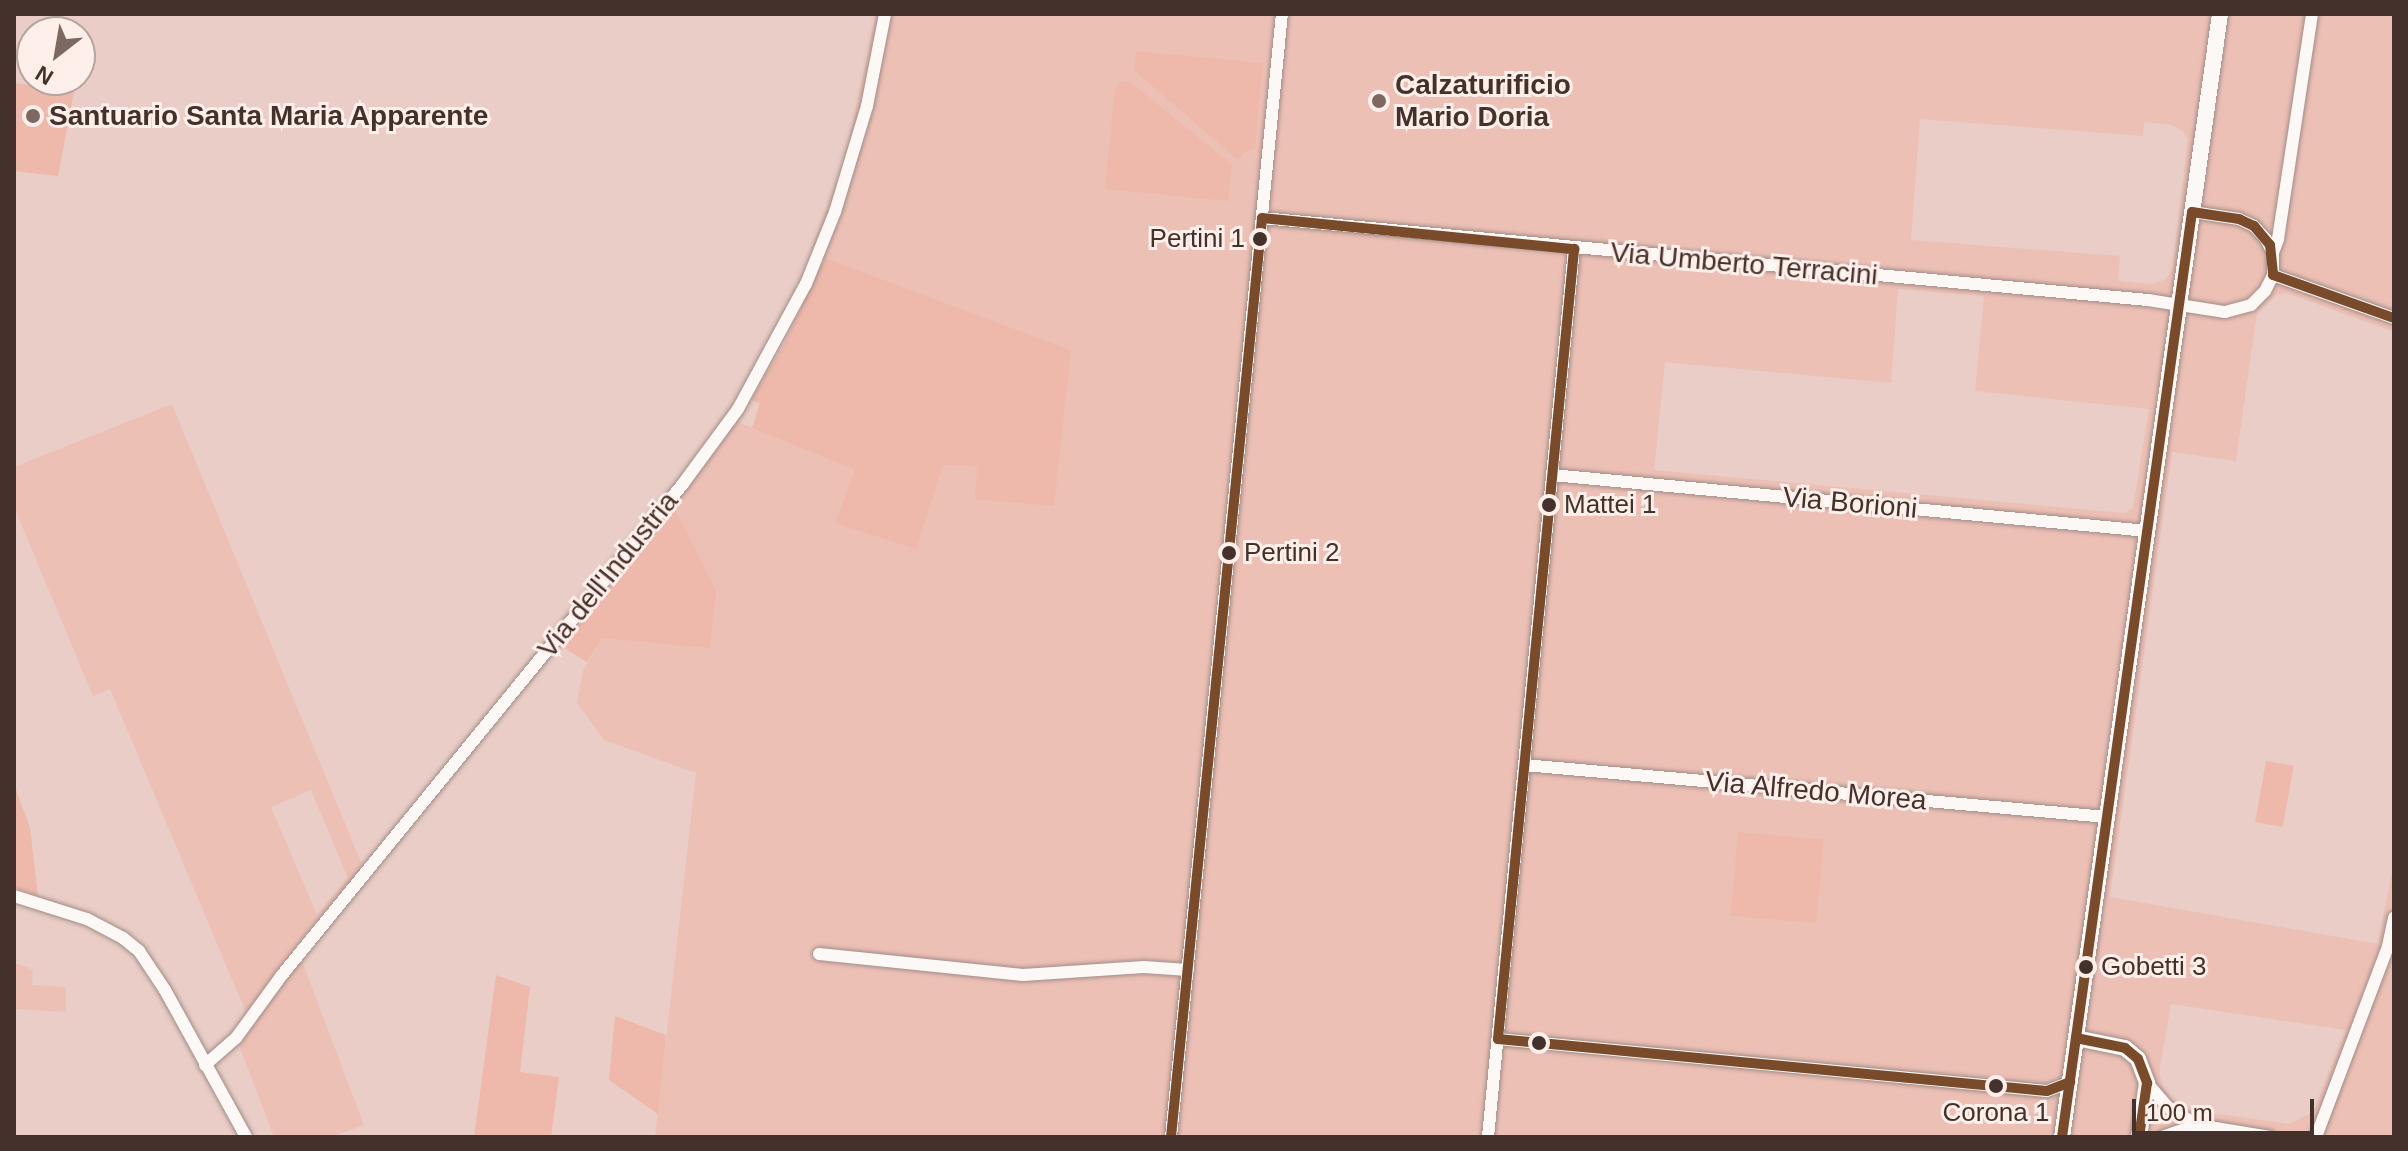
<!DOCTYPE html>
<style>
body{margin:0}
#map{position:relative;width:2408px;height:1151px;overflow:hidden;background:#e9cdc6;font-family:Helvetica,sans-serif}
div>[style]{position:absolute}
.built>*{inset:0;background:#edc0b5}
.green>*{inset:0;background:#eeb8aa;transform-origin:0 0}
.roads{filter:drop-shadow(0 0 2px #a18c87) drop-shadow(0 0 2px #a18c87)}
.minor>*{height:12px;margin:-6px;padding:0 6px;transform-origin:6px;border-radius:6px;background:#fcf8f6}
.tertiary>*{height:16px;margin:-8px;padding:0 8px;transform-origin:8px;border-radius:8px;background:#fcf8f6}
.bus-1>*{height:10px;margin:-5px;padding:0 5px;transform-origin:5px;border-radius:5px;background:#7a4b2a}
.dots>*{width:22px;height:22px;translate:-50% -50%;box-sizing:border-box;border:4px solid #ffefeb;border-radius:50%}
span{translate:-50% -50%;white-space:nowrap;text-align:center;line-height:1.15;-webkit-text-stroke:6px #ffefeb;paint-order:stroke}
.bus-label{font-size:26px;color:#45312c}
.right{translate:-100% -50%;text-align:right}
.left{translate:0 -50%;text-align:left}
.poi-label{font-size:28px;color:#45312c;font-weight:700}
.street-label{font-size:28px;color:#45312c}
.frame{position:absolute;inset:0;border:16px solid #45312c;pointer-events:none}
.north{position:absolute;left:16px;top:16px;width:80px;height:80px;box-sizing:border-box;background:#ffefeb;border:2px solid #b5a39f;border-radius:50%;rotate:211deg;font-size:22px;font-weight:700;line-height:32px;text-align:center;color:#45312c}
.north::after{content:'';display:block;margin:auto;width:28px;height:36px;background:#7e6862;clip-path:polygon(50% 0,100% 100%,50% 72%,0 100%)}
.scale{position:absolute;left:2132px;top:1099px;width:182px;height:36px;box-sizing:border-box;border:4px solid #45312c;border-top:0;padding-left:10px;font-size:24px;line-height:28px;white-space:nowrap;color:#45312c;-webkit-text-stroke:6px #ffefeb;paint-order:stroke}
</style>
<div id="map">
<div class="built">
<div style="clip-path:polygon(evenodd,876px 14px,2394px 14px,2394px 332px,2287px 293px,2276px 295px,2257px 313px,2236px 461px,2172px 452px,2110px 897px,2378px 944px,2394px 861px,2394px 1137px,655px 1137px,696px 773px,604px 740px,577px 703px,583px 671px,602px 638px,716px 590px,674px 506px,736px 421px,855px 470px,916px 548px,942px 465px,977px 467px,976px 499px,1071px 350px,810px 253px,845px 159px,876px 14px,1920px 119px,2143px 136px,2144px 122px,2172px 125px,2183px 131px,2188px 140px,2172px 270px,2164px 280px,2152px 284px,2118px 281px,2120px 256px,1911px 240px,1920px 119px,876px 14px,1898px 289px,1984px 296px,1975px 391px,2149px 409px,2133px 507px,2125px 513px,2112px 512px,1654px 470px,1665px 362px,1891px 383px,1898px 289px,876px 14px,2171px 1004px,2346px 1030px,2313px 1112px,2289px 1124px,2191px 1110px,2174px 1101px,2164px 1089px,2159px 1073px,2171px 1004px)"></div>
<div style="clip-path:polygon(evenodd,172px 404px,363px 867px,296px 945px,364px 1125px,331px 1137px,274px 1137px,239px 1045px,252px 1027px,110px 689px,93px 696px,14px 507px,14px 467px,172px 404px,311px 790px,348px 878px,317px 915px,271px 807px,311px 790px)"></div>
<div style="clip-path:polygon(14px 962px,33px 970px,32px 985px,66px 987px,66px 1012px,14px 1009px)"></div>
</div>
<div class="green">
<div style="clip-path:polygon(1136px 51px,1263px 63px,1255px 148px,1246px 151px,1238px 160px,1134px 70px)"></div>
<div style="clip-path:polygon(1120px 82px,1130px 82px,1232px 165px,1228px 201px,1105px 189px,1115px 90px)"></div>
<div style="clip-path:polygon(14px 83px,74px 91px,58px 176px,14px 171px)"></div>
<div style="clip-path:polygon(825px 258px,1071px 350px,1054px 506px,975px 499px,977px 467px,943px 465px,916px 549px,835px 523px,855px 470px,752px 428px,760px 403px,751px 400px,784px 344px)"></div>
<div style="clip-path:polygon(674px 506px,716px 590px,710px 648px,602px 638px,587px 662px,566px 649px,564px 644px)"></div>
<div style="left:2266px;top:761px;width:28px;height:62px;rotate:10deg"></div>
<div style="clip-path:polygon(14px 784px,30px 828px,38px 896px,14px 887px)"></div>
<div style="left:1738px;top:832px;width:86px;height:84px;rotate:5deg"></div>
<div style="clip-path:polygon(496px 975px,530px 987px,520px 1072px,559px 1077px,551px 1137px,474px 1137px)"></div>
<div style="clip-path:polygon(615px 1016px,666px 1035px,658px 1114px,609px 1080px)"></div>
</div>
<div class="roads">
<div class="minor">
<div style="left:1262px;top:218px;width:890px;rotate:5.29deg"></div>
<div style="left:2148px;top:300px;width:78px;rotate:8.9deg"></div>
<div style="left:2225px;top:312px;width:27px;rotate:-15deg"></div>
<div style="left:2251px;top:305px;width:20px;rotate:-45deg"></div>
<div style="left:2265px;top:291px;width:18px;rotate:-63deg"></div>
<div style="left:2273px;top:275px;width:22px;rotate:-90deg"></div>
<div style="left:2273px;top:253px;width:16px;rotate:-117deg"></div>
<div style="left:2266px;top:239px;width:18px;rotate:-133deg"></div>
<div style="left:2254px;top:226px;width:17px;rotate:-155deg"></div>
<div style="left:2239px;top:219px;width:48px;rotate:-171.5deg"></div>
<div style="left:2273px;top:253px;width:15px;rotate:-70deg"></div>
<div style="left:2278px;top:239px;width:228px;rotate:-81.4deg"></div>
<div style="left:2273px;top:275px;width:128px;rotate:19.6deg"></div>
<div style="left:1552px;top:475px;width:599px;rotate:5.37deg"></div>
<div style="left:1524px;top:765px;width:585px;rotate:5.1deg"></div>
<div style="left:14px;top:896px;width:77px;rotate:17.5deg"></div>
<div style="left:87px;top:919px;width:41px;rotate:27.8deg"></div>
<div style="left:123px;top:938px;width:21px;rotate:39deg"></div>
<div style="left:139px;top:951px;width:47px;rotate:56.3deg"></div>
<div style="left:165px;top:990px;width:168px;rotate:61.1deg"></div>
<div style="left:819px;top:954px;width:205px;rotate:5.9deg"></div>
<div style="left:1023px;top:975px;width:121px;rotate:-3.8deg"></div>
<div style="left:1144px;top:967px;width:44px;rotate:3.9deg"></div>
<div style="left:1498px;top:1039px;width:551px;rotate:5.41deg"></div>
<div style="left:2047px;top:1091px;width:25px;rotate:-21deg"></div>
<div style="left:205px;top:1065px;width:41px;rotate:-41.1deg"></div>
<div style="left:236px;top:1038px;width:78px;rotate:-53.9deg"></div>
<div style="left:282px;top:975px;width:633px;rotate:-50.77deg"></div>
<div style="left:682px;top:485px;width:94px;rotate:-53.6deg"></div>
<div style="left:738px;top:409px;width:142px;rotate:-61.5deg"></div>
<div style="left:806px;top:284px;width:78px;rotate:-68.1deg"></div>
<div style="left:835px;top:212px;width:111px;rotate:-73.2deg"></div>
<div style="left:867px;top:106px;width:94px;rotate:-78.9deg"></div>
<div style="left:2147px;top:1083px;width:32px;rotate:49deg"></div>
<div style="left:2168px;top:1107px;width:34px;rotate:32deg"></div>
<div style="left:2197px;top:1125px;width:74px;rotate:9.3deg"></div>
<div style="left:1171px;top:1137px;width:1128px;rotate:-84.36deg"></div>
<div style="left:1488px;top:1137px;width:892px;rotate:-84.47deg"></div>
<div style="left:2162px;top:1137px;width:37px;rotate:-19deg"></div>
<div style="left:2316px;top:1137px;width:204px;rotate:-69.3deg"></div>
<div style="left:2388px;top:946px;width:29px;rotate:-78deg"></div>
</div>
<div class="tertiary">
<div style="left:2076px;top:1038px;width:50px;rotate:11.5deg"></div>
<div style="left:2125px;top:1048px;width:17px;rotate:40deg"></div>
<div style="left:2138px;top:1059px;width:26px;rotate:69deg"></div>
<div style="left:2147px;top:1083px;width:55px;rotate:98.4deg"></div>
<div style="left:2062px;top:1137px;width:1134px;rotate:-81.99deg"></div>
</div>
</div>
<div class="bus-1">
<div style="left:2192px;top:212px;width:48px;rotate:8.5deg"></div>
<div style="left:2239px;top:219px;width:17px;rotate:25deg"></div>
<div style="left:2254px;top:226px;width:25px;rotate:50deg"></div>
<div style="left:2270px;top:245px;width:30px;rotate:84deg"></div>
<div style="left:1262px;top:218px;width:314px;rotate:5.7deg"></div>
<div style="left:2273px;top:275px;width:128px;rotate:19.6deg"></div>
<div style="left:2076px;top:1038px;width:50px;rotate:11.5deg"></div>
<div style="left:2125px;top:1048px;width:17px;rotate:40deg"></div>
<div style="left:2138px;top:1059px;width:26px;rotate:69deg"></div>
<div style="left:2147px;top:1083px;width:55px;rotate:98.4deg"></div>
<div style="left:1498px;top:1039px;width:794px;rotate:-84.5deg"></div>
<div style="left:1498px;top:1039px;width:551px;rotate:5.41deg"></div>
<div style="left:2047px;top:1091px;width:25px;rotate:-21deg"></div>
<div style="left:1171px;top:1137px;width:923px;rotate:-84.34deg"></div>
<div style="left:2062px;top:1137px;width:934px;rotate:-82deg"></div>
</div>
<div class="dots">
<div style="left:1379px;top:101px;background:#7e6862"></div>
<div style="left:33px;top:116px;background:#7e6862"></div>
<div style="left:1260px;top:239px;background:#45312c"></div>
<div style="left:1549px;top:505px;background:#45312c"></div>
<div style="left:1229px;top:553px;background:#45312c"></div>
<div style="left:2086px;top:967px;background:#45312c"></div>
<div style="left:1539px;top:1043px;background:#45312c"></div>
<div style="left:1996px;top:1086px;background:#45312c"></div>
</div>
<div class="bus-label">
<span class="right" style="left:1245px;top:239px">Pertini 1</span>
<span class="left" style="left:1564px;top:505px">Mattei 1</span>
<span class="left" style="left:1244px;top:553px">Pertini 2</span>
<span class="left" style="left:2101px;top:967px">Gobetti 3</span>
<span style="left:1996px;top:1113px">Corona 1</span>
</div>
<div class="poi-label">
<span class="left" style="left:1395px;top:101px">Calzaturificio<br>Mario Doria</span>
<span class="left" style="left:49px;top:116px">Santuario Santa Maria Apparente</span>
</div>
<div class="street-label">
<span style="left:1744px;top:264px;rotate:5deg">Via Umberto Terracini</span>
<span style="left:1850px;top:503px;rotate:5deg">Via Borioni</span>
<span style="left:608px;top:575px;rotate:-51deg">Via dell'Industria</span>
<span style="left:1816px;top:791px;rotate:5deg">Via Alfredo Morea</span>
</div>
<div class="frame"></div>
<div class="north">N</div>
<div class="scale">100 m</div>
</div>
